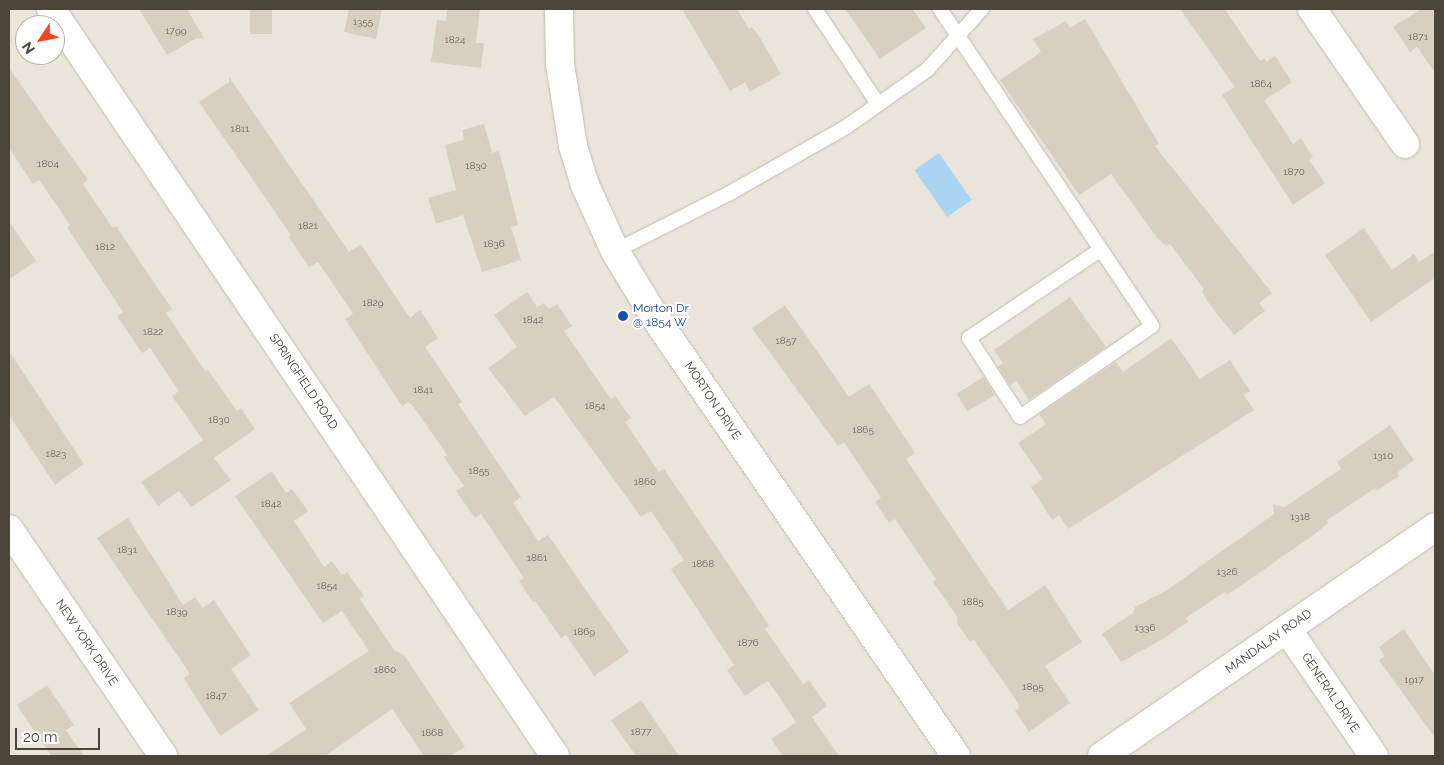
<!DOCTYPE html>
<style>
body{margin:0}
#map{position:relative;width:1444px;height:765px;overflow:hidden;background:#f6f3ec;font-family:Raleway,sans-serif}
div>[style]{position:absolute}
.residential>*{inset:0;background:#eae5da}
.water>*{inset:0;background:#a9d4f2;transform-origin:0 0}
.building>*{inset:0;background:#d8cfc1;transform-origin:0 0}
.roads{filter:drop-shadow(0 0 1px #c2bbae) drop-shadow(0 0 1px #c2bbae)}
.lane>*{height:14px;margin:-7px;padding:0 7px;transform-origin:7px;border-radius:7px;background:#fff}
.street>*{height:28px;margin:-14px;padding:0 14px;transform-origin:14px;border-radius:14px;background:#fff}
.dots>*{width:14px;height:14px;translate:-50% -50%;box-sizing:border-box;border:2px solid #fff;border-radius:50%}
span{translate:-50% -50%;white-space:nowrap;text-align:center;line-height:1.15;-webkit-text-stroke:4px #fff;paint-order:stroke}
.number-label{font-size:10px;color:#6e675b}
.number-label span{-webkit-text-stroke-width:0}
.transit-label{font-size:12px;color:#164399}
.left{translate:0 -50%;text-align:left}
.street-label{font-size:12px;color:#4b4439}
.frame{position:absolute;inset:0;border:10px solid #4b4439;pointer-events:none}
.north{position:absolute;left:15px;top:15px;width:50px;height:50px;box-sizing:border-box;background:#fff;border:1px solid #b7b4b0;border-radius:50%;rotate:236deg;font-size:14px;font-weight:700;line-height:20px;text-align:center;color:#4b4439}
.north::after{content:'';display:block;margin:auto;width:18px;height:22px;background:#fc3f1d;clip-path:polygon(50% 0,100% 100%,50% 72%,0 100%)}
.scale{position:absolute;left:15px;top:728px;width:85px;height:22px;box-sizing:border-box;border:2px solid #4b4439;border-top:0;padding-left:6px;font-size:15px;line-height:18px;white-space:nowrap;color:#4b4439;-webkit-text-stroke:4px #fff;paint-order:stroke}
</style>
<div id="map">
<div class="residential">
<div style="clip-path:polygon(evenodd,9px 9px,1435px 9px,1435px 756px,9px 756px,9px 9px,25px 25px,55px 25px,55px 55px,25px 55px,25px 25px)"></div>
</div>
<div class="water">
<div style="left:939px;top:153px;width:57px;height:30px;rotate:55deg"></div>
</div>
<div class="building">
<div style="clip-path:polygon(139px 9px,187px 9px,204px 38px,195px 39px,167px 55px)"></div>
<div style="left:250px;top:9px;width:22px;height:25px"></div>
<div style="clip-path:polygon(349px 9px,382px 9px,376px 39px,344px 32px)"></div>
<div style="clip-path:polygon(447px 9px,480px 9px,476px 43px,484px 43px,481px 68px,431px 62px,437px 20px,446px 21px)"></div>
<div style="clip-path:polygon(682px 9px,737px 9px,749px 29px,752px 27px,759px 36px,781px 74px,750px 92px,745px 82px,730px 91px)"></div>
<div style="clip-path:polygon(845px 9px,913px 9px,926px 28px,880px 59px)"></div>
<div style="clip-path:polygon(1180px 9px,1225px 9px,1260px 61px,1264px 58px,1266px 62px,1275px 56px,1292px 82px,1264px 100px,1293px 144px,1301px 138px,1313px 157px,1309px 160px,1325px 183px,1293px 205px,1222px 95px,1235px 87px)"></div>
<div style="clip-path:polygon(1421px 9px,1435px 9px,1435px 73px,1417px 47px,1410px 52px,1393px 27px)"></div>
<div style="clip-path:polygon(1085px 19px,1159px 144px,1155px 146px,1272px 293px,1259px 303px,1265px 311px,1234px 335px,1207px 301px,1202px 291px,1204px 289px,1170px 244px,1166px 246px,1158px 239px,1111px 174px,1079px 195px,1000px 80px,1041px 52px,1033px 39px,1066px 21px,1070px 28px)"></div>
<div style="clip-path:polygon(9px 68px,88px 180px,83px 184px,113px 228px,116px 226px,172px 309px,166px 313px,206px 372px,208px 370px,237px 411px,241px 408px,255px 429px,214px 458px,231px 480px,191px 507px,179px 491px,158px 506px,141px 482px,203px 440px,172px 396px,179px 391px,150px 348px,142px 353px,117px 316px,123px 312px,67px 227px,70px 225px,39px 180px,33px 184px,9px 148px)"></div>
<div style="clip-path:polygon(229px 77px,349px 252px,361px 244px,410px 318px,420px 310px,438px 338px,425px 347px,462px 402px,458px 404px,521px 497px,513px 503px,538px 541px,548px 535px,629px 652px,594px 676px,566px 635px,561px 638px,535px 601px,533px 602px,519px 581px,524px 578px,481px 514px,475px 518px,456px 491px,464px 486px,444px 457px,447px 455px,413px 406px,408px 402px,402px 406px,345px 319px,353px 314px,318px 262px,309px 267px,289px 237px,291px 235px,199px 102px,229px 82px)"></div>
<div style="clip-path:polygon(484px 124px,492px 153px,499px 151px,518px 225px,511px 227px,521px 260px,482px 272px,463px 215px,436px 224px,428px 198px,456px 190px,445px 145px,464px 140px,462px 130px)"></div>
<div style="clip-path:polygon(9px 221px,36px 261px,9px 279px)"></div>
<div style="clip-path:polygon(1364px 228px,1392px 270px,1414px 254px,1419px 262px,1435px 252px,1435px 278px,1371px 322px,1325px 255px)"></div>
<div style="clip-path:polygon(527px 292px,537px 307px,544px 303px,549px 309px,557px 304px,572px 326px,564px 331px,611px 399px,615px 396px,631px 418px,625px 422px,659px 472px,664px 469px,737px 577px,769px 626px,765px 629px,803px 684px,809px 680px,827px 706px,812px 717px,839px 756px,783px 756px,771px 739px,796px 722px,768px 681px,745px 696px,727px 670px,734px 665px,671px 569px,684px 560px,651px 511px,641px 517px,554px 397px,525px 416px,488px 368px,517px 347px,494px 315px)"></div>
<div style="clip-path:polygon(1070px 297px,1106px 347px,1029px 400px,1016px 381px,1010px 385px,998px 367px,1003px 363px,994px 350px)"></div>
<div style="clip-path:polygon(785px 305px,849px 397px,869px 384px,915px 453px,906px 459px,1008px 610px,1045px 585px,1082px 642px,1045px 666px,1070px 703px,1029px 732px,1015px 711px,1019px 708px,1018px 703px,974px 640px,970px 642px,957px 623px,958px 618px,933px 582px,936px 579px,895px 519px,889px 523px,875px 502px,881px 498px,844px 442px,838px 446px,752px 328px)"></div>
<div style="clip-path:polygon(1171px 338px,1200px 379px,1230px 360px,1250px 391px,1244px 395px,1254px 410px,1068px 529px,1059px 515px,1052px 520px,1031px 487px,1043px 479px,1018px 443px,1046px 424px,1039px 414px,1116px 362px,1123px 372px)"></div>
<div style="clip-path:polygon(9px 351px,84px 464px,55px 485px,9px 415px)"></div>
<div style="left:984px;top:377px;width:21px;height:32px;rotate:59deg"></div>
<div style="clip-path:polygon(1390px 425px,1414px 460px,1397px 473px,1399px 476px,1377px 491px,1375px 488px,1327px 520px,1328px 523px,1311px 537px,1227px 595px,1225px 592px,1186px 618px,1188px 622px,1163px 639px,1121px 662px,1102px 634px,1133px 613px,1135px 607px,1167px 590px,1274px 514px,1273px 505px,1285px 507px,1341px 469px,1337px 462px)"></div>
<div style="clip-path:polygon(272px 471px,286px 493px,292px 489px,308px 511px,294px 521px,324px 567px,332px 561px,342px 575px,347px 572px,364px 596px,360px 599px,395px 651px,404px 655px,465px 747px,450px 756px,424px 756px,392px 709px,325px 756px,266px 756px,306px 729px,289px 703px,369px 651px,342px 611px,323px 623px,235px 496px)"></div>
<div style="clip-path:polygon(128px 518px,183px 605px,195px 597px,203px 608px,214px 600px,251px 655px,231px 669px,259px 710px,220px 736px,184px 678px,190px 674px,97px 538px)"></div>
<div style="clip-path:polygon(1404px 629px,1435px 675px,1435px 738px,1379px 660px,1385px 656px,1379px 647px)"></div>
<div style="clip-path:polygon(47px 685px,74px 725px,66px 730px,84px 756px,51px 756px,17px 705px)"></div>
<div style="clip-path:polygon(641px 700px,679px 756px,636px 756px,611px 720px)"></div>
</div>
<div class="roads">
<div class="lane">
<div style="left:815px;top:9px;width:114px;rotate:56.4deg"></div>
<div style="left:940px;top:9px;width:381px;rotate:56.2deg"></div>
<div style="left:1152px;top:326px;width:160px;rotate:145.4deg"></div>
<div style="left:1020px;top:417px;width:94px;rotate:-122.8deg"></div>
<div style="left:969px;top:338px;width:158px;rotate:-33.9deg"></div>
<div style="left:615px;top:251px;width:129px;rotate:-26.8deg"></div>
<div style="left:730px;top:193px;width:133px;rotate:-29.6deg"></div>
<div style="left:846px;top:127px;width:99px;rotate:-35.1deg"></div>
<div style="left:927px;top:70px;width:82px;rotate:-48deg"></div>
</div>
<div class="street">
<div style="left:51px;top:9px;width:901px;rotate:55.99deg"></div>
<div style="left:559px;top:9px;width:55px;rotate:89deg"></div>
<div style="left:560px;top:64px;width:83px;rotate:81deg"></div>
<div style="left:573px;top:146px;width:41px;rotate:72.9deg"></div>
<div style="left:585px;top:185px;width:72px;rotate:65.6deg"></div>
<div style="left:615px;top:251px;width:79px;rotate:58.9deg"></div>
<div style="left:656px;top:319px;width:530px;rotate:55.53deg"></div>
<div style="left:1312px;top:9px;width:164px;rotate:55.4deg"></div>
<div style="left:9px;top:529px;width:274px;rotate:55.8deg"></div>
<div style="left:1287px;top:629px;width:154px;rotate:55.6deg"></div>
<div style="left:1102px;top:756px;width:404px;rotate:-34.5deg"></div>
</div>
</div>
<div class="dots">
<div style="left:623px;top:316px;background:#1a4fb4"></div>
</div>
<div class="number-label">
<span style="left:363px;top:22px">1355</span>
<span style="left:176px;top:31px">1799</span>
<span style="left:1418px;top:37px">1871</span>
<span style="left:455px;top:40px">1824</span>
<span style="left:1261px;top:84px">1864</span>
<span style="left:240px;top:129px">1811</span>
<span style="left:48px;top:164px">1804</span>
<span style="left:476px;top:166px">1830</span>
<span style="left:1294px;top:172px">1870</span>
<span style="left:308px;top:226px">1821</span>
<span style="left:494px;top:244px">1836</span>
<span style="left:105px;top:247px">1812</span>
<span style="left:373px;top:303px">1829</span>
<span style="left:533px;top:320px">1842</span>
<span style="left:153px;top:332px">1822</span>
<span style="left:786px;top:341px">1857</span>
<span style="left:423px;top:390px">1841</span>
<span style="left:595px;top:406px">1854</span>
<span style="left:219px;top:420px">1830</span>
<span style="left:863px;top:430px">1865</span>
<span style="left:56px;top:454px">1823</span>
<span style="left:1383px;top:456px">1310</span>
<span style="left:479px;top:471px">1855</span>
<span style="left:645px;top:482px">1860</span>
<span style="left:271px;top:504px">1842</span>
<span style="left:1300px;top:517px">1318</span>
<span style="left:127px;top:550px">1831</span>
<span style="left:537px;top:558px">1861</span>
<span style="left:703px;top:564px">1868</span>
<span style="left:1227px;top:572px">1326</span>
<span style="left:327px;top:586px">1854</span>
<span style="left:973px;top:602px">1885</span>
<span style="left:177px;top:612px">1839</span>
<span style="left:1145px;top:628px">1336</span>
<span style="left:584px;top:632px">1869</span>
<span style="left:748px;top:643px">1876</span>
<span style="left:385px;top:670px">1860</span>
<span style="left:1414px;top:680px">1917</span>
<span style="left:1033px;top:687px">1895</span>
<span style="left:216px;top:696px">1847</span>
<span style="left:641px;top:732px">1877</span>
<span style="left:432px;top:733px">1868</span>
</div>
<div class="transit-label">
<span class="left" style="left:633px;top:316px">Morton Dr<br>@ 1854 W</span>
</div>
<div class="street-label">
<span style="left:303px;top:382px;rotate:56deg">SPRINGFIELD ROAD</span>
<span style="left:712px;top:401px;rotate:56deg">MORTON DRIVE</span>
<span style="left:1269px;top:642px;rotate:-35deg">MANDALAY ROAD</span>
<span style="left:86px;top:643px;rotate:56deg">NEW YORK DRIVE</span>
<span style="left:1330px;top:693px;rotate:56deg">GENERAL DRIVE</span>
</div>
<div class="frame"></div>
<div class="north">N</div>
<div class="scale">20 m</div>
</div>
